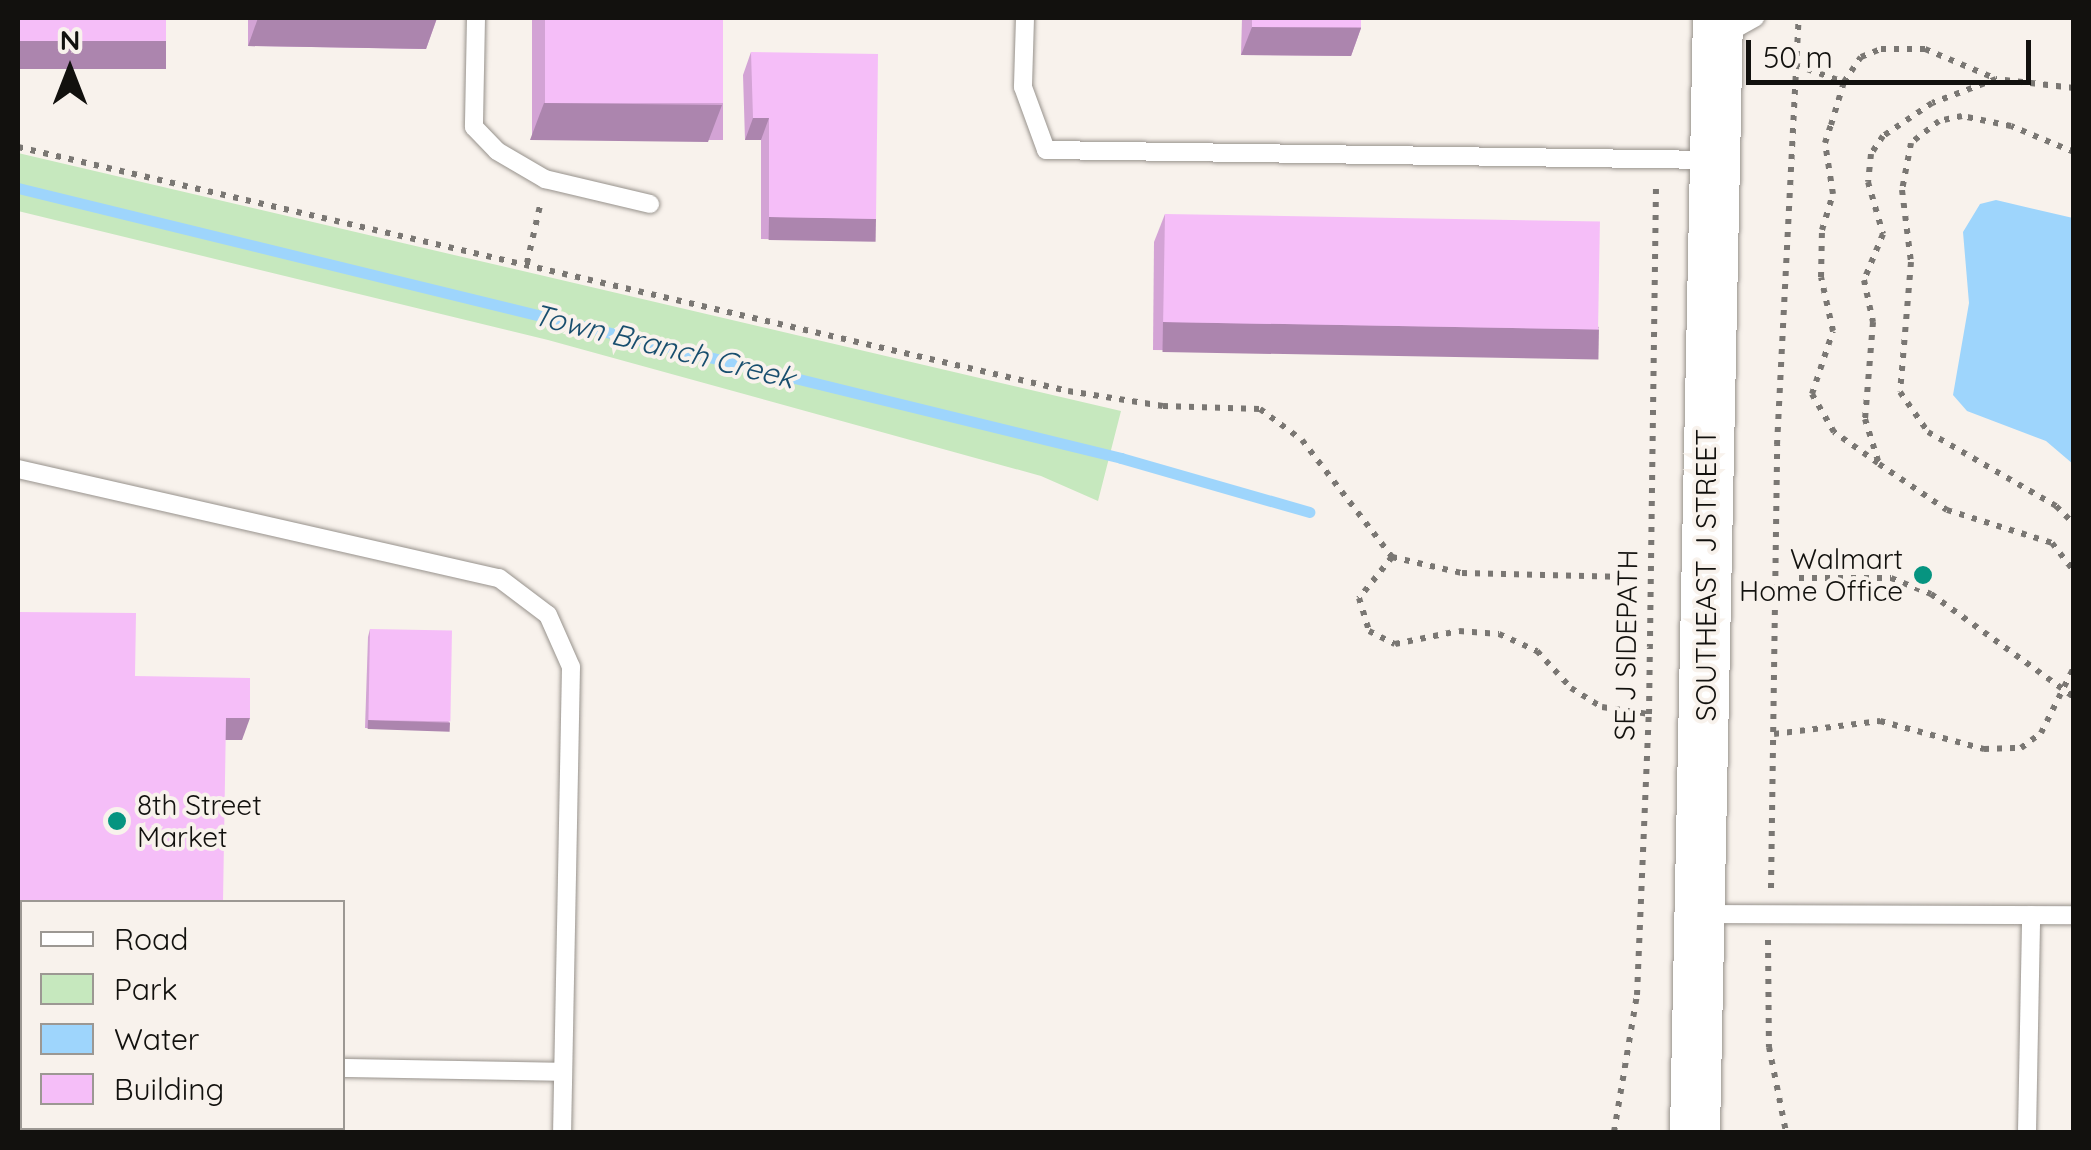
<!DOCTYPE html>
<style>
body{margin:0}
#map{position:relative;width:2091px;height:1150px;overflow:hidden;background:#f8f2ec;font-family:Quicksand,sans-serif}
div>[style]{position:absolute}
.green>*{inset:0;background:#c6e8be}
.water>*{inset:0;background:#9ed5fc}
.stream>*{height:11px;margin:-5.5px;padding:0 5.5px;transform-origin:5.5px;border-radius:5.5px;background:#9ed5fc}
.path>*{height:6px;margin-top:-3px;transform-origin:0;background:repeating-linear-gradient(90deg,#7a7773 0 5px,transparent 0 13px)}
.roads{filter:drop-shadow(0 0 2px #97928c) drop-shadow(0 0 2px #97928c)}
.service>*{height:18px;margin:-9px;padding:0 9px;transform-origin:9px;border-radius:9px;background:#fff}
.secondary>*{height:50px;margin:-25px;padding:0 25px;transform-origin:25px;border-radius:25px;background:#fff}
.wall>*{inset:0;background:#d3a3d5;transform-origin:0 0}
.shaded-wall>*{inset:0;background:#ac85ae;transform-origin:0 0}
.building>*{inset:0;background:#f5bef8;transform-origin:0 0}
.dots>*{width:28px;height:28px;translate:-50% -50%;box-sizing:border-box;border:5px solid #f8f2ec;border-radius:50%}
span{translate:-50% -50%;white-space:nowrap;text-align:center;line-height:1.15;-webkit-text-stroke:8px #f8f2ec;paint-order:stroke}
.poi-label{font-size:28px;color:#12110e}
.right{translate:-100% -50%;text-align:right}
.left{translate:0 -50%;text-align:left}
.street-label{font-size:28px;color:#12110e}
.water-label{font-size:30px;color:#184e6e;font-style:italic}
.frame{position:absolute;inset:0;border:20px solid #12110e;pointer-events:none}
.legend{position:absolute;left:20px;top:900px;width:325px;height:230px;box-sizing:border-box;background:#f8f2ec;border:2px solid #9c9893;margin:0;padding:12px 18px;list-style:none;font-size:30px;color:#12110e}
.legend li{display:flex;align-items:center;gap:20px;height:50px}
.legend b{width:50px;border:2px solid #9c9893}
.north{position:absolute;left:20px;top:20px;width:100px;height:100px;-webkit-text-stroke:8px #f8f2ec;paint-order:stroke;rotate:0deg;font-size:28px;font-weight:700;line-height:40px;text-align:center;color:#12110e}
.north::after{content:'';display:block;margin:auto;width:35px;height:45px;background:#12110e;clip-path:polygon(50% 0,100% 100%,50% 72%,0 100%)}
.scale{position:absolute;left:1746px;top:40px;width:285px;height:45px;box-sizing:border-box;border:5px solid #12110e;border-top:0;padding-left:12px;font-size:30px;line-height:35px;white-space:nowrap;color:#12110e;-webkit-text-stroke:8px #f8f2ec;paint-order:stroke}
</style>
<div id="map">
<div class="green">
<div style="clip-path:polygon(18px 153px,1121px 411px,1098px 501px,1041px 476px,548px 340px,18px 211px)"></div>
</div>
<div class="water">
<div style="clip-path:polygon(1996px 200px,2073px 218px,2073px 464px,2046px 441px,1967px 411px,1953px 395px,1969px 303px,1963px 232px,1980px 204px)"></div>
</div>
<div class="stream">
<div style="left:18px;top:188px;width:1136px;rotate:13.75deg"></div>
<div style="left:1121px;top:458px;width:196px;rotate:16deg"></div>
</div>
<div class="path">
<div style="left:1795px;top:65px;width:52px;rotate:19.1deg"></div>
<div style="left:2074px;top:88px;width:79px;rotate:-173.4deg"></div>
<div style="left:1996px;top:79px;width:68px;rotate:159.4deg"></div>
<div style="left:1932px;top:103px;width:59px;rotate:146deg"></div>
<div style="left:1883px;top:136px;width:22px;rotate:124deg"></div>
<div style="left:1871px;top:154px;width:28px;rotate:96deg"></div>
<div style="left:1868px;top:182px;width:54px;rotate:73.9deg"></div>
<div style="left:1883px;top:234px;width:50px;rotate:112.4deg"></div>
<div style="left:1864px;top:280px;width:43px;rotate:77.9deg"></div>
<div style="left:1873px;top:322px;width:97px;rotate:94.7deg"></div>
<div style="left:1865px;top:419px;width:47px;rotate:72.7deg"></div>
<div style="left:1879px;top:464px;width:82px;rotate:34.1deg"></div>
<div style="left:1947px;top:510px;width:110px;rotate:17.4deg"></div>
<div style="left:2052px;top:543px;width:36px;rotate:52deg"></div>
<div style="left:18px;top:147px;width:1078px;rotate:13.08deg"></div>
<div style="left:1068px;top:391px;width:96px;rotate:9deg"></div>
<div style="left:1163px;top:406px;width:97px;rotate:1.8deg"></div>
<div style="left:1260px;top:409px;width:52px;rotate:36.4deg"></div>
<div style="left:1302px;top:440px;width:148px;rotate:52.4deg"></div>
<div style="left:1392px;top:557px;width:72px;rotate:12.9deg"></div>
<div style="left:1462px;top:573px;width:165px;rotate:1.4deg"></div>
<div style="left:2074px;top:152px;width:68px;rotate:-157.6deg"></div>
<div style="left:2011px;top:126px;width:50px;rotate:-168.5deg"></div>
<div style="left:1962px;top:116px;width:24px;rotate:168deg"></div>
<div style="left:1939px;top:121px;width:36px;rotate:142deg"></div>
<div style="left:1911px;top:143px;width:48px;rotate:100.8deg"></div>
<div style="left:1902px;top:190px;width:73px;rotate:82.9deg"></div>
<div style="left:1911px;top:262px;width:130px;rotate:94.8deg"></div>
<div style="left:1900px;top:392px;width:49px;rotate:55deg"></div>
<div style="left:1928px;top:432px;width:148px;rotate:30deg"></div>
<div style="left:2056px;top:506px;width:25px;rotate:45deg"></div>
<div style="left:527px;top:263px;width:58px;rotate:-77.2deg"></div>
<div style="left:1878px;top:463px;width:54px;rotate:-144.8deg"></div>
<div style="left:1834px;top:432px;width:44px;rotate:-120.1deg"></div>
<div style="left:1812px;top:394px;width:66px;rotate:-71.6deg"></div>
<div style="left:1833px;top:331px;width:55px;rotate:-102.5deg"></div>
<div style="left:1821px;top:277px;width:47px;rotate:-88.8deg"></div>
<div style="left:1822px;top:230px;width:38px;rotate:-73deg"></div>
<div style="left:1833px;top:194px;width:52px;rotate:-98.9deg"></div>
<div style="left:1825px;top:143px;width:19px;rotate:-72deg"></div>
<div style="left:1831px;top:125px;width:45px;rotate:-73.2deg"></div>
<div style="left:1844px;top:82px;width:30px;rotate:-56deg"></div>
<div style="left:1861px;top:57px;width:22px;rotate:-22deg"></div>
<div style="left:1881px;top:49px;width:44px"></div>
<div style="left:1925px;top:49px;width:75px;rotate:22.8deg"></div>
<div style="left:1392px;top:557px;width:53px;rotate:128.8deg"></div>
<div style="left:1359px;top:598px;width:34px;rotate:73deg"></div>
<div style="left:1369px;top:631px;width:29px;rotate:27deg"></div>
<div style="left:1395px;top:644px;width:65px;rotate:-11.5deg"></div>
<div style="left:1459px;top:631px;width:40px;rotate:4.3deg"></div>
<div style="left:1499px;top:634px;width:42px;rotate:24.1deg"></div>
<div style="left:1537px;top:651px;width:50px;rotate:47.4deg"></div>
<div style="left:1571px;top:688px;width:36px;rotate:32deg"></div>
<div style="left:1602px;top:707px;width:48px;rotate:8.5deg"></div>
<div style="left:1799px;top:578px;width:92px"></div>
<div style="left:1891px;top:578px;width:43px;rotate:21.8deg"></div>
<div style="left:1931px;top:594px;width:176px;rotate:35.8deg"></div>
<div style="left:1774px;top:734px;width:107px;rotate:-7deg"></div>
<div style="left:1880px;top:721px;width:108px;rotate:15.1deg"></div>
<div style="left:1984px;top:749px;width:37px;rotate:-2deg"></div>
<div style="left:2021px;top:748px;width:25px;rotate:-37deg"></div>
<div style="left:2041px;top:733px;width:74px;rotate:-63.4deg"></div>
<div style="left:1771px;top:888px;width:443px;rotate:-89.2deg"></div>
<div style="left:1777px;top:445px;width:428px;rotate:-87.1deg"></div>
<div style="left:1768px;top:940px;width:107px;rotate:89.5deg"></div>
<div style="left:1769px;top:1047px;width:87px;rotate:78.7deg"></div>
<div style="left:1614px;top:1132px;width:139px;rotate:-80.5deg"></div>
<div style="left:1637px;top:995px;width:281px;rotate:-87.6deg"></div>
<div style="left:1649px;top:714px;width:531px;rotate:-89.24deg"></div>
</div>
<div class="roads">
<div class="service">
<div style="left:476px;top:18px;width:109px;rotate:91.1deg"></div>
<div style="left:474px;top:127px;width:33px;rotate:46deg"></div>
<div style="left:497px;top:151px;width:56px;rotate:30.3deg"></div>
<div style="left:545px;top:179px;width:108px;rotate:13.4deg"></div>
<div style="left:1025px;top:18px;width:69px;rotate:91.7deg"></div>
<div style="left:1023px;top:87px;width:67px;rotate:69.9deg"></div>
<div style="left:1046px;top:150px;width:667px;rotate:0.86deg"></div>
<div style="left:1722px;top:36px;width:38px;rotate:-29deg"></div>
<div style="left:18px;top:469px;width:493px;rotate:12.8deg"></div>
<div style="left:499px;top:578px;width:61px;rotate:37.1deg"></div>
<div style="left:548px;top:615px;width:57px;rotate:66.1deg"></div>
<div style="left:571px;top:667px;width:465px;rotate:91.1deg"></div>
<div style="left:1704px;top:914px;width:370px;rotate:0.2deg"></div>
<div style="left:342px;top:1068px;width:221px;rotate:1deg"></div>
<div style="left:2027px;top:1132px;width:217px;rotate:-88.9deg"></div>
</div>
<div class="secondary">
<div style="left:1695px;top:1132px;width:1114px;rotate:-88.82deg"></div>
</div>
</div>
<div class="wall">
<div style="clip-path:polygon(248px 18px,437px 18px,426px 49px,248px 46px)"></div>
<div style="left:532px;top:18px;width:191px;height:122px"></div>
<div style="clip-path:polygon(1242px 18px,1361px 18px,1361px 28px,1351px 56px,1241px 55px)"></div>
<div style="clip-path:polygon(751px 52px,876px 219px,868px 241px,761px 239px,761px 140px,745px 140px,743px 75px)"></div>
<div style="clip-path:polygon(1165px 214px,1599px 327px,1589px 355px,1153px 350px,1154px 242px)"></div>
<div style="clip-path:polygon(370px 629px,450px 723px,447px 731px,365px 728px,368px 637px)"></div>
</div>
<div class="shaded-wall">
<div style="clip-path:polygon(258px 18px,437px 18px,426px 49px,248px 46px)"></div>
<div style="clip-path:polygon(1252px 27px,1361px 28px,1351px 56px,1241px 55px)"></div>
<div style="left:18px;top:41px;width:148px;height:28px"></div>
<div style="clip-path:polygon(544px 103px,722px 105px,708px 142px,530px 140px)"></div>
<div style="clip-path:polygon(753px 118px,769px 118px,761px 140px,745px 140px)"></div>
<div style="left:769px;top:217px;width:107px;height:23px;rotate:1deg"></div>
<div style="left:1163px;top:322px;width:436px;height:30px;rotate:1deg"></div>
<div style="clip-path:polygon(226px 718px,250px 718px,242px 740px,218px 740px)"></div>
<div style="left:368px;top:720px;width:82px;height:9px;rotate:2deg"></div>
</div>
<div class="building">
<div style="left:18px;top:18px;width:148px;height:23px"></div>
<div style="left:545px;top:18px;width:178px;height:85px"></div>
<div style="left:1252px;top:18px;width:109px;height:9px"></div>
<div style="clip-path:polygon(751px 52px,878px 54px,876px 219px,769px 217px,769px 118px,753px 118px)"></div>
<div style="left:1165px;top:214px;width:435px;height:108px;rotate:1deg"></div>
<div style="clip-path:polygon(18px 612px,136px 613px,135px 676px,250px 678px,250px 718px,226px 718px,223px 902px,22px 902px,22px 1128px,98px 1128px,98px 1132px,18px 1132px)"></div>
<div style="left:370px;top:629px;width:82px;height:91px;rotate:1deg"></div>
<div style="clip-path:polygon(132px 1128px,203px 1130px,203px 1132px,132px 1132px)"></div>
</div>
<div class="dots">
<div style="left:1923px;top:575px;background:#069480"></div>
<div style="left:117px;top:821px;background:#069480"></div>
</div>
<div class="poi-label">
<span class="right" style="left:1903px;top:575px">Walmart<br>Home Office</span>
<span class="left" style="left:137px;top:821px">8th Street<br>Market</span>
</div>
<div class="street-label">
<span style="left:1706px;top:575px;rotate:-90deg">SOUTHEAST J STREET</span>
<span style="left:1626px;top:645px;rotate:-89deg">SE J SIDEPATH</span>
</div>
<div class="water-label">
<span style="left:664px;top:346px;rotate:14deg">Town Branch Creek</span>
</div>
<div class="frame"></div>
<ul class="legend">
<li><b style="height:12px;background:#fff"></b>Road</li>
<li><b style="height:28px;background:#c6e8be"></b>Park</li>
<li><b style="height:28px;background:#9ed5fc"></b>Water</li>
<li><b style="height:28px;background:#f5bef8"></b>Building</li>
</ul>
<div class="north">N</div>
<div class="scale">50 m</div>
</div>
